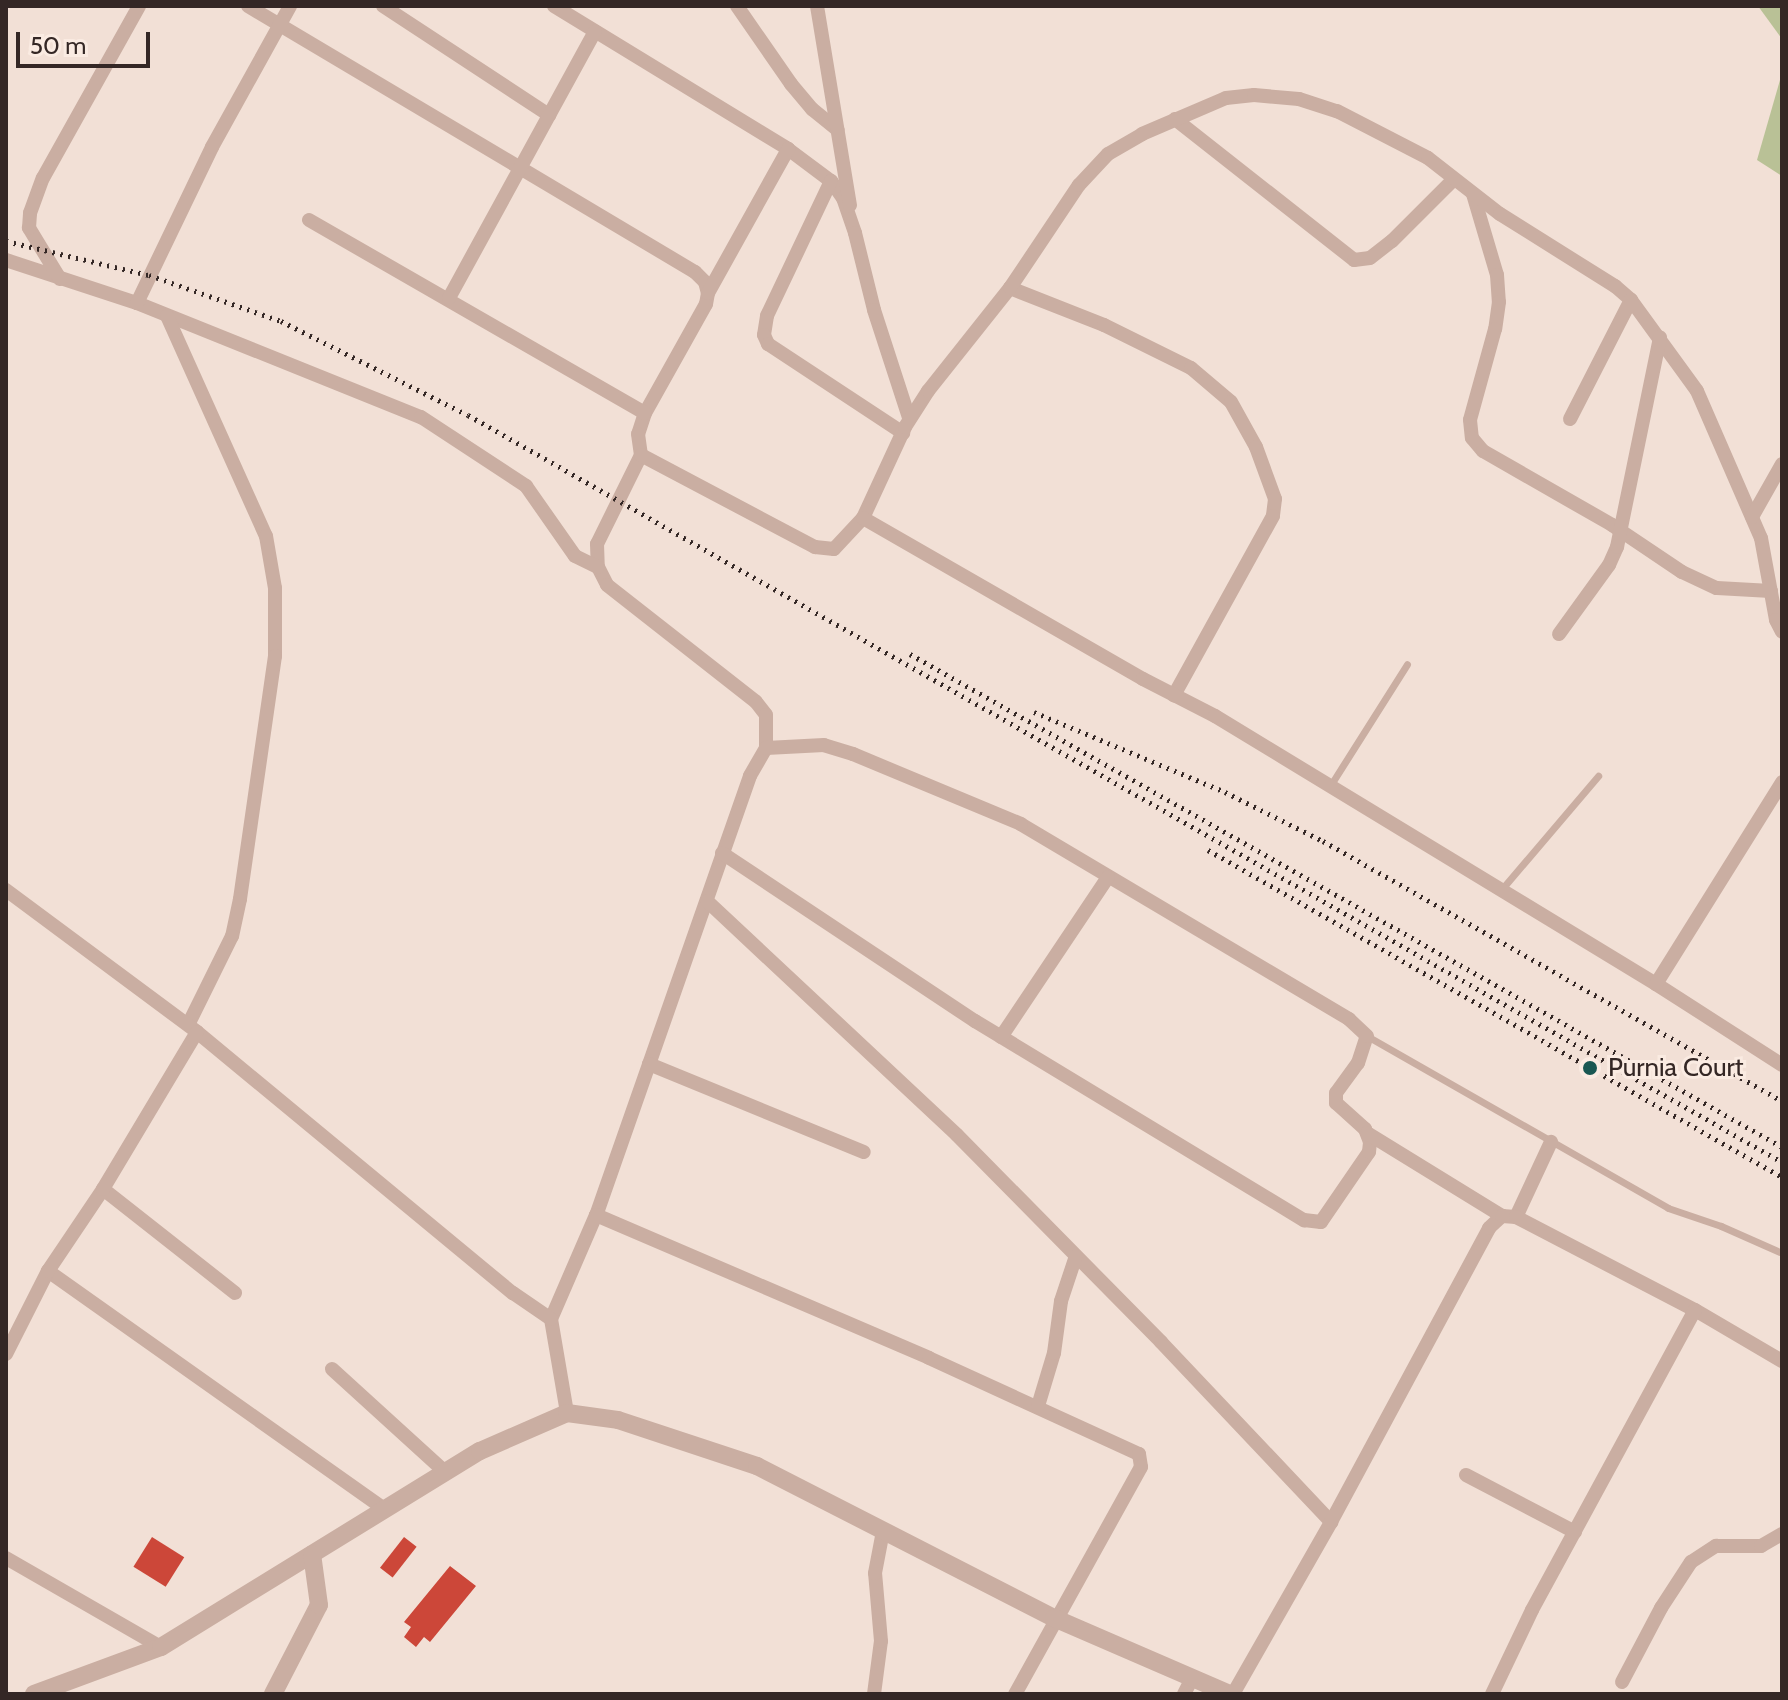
<!DOCTYPE html>
<style>
body{margin:0}
#map{position:relative;width:1788px;height:1700px;overflow:hidden;background:#f2e0d6;font-family:Cabin,sans-serif}
div>[style]{position:absolute}
.green>*{inset:0;background:#b9c196}
.building>*{inset:0;background:#cc4739;transform-origin:0 0}
.service>*{height:7px;margin:-3.5px;padding:0 3.5px;transform-origin:3.5px;border-radius:3.5px;background:#caaea2}
.minor>*{height:14px;margin:-7px;padding:0 7px;transform-origin:7px;border-radius:7px;background:#caaea2}
.tertiary>*{height:18px;margin:-9px;padding:0 9px;transform-origin:9px;border-radius:9px;background:#caaea2}
.rail>*{height:5px;margin-top:-2.5px;transform-origin:0;background:repeating-linear-gradient(90deg,#342725 0 2px,transparent 0 8px)}
.dots>*{width:22px;height:22px;translate:-50% -50%;box-sizing:border-box;border:4px solid #faebe2;border-radius:50%}
span{translate:-50% -50%;white-space:nowrap;text-align:center;line-height:1.15;-webkit-text-stroke:6px #faebe2;paint-order:stroke}
.poi-label{font-size:26px;color:#342725}
.left{translate:0 -50%;text-align:left}
.frame{position:absolute;inset:0;border:8px solid #342725;pointer-events:none}
.scale{position:absolute;left:16px;top:32px;width:134px;height:36px;box-sizing:border-box;border:4px solid #342725;border-top:0;padding-left:10px;font-size:24px;line-height:28px;white-space:nowrap;color:#342725;-webkit-text-stroke:6px #faebe2;paint-order:stroke}
</style>
<div id="map">
<div class="green">
<div style="clip-path:polygon(1758px 6px,1782px 6px,1782px 39px)"></div>
<div style="clip-path:polygon(1782px 73px,1782px 176px,1757px 160px)"></div>
</div>
<div class="building">
<div style="left:152px;top:1537px;width:38px;height:35px;rotate:32deg"></div>
<div style="left:404px;top:1537px;width:16px;height:39px;rotate:38deg"></div>
<div style="clip-path:polygon(450px 1566px,476px 1586px,430px 1642px,424px 1637px,416px 1647px,404px 1637px,411px 1627px,404px 1622px)"></div>
</div>
<div class="service">
<div style="left:1330px;top:786px;width:144px;rotate:-57.7deg"></div>
<div style="left:1501px;top:890px;width:150px;rotate:-49.6deg"></div>
<div style="left:1367px;top:1036px;width:347px;rotate:29.7deg"></div>
<div style="left:1668px;top:1208px;width:56px;rotate:18.8deg"></div>
<div style="left:1721px;top:1226px;width:67px;rotate:23.9deg"></div>
</div>
<div class="minor">
<div style="left:248px;top:6px;width:520px;rotate:30.76deg"></div>
<div style="left:695px;top:272px;width:14px;rotate:45deg"></div>
<div style="left:705px;top:282px;width:11px;rotate:75deg"></div>
<div style="left:708px;top:293px;width:11px;rotate:100deg"></div>
<div style="left:706px;top:304px;width:125px;rotate:119.2deg"></div>
<div style="left:645px;top:413px;width:22px;rotate:108deg"></div>
<div style="left:638px;top:434px;width:21px;rotate:82deg"></div>
<div style="left:641px;top:455px;width:99px;rotate:116.3deg"></div>
<div style="left:597px;top:544px;width:23px;rotate:88deg"></div>
<div style="left:598px;top:567px;width:20px;rotate:63deg"></div>
<div style="left:607px;top:585px;width:189px;rotate:38.1deg"></div>
<div style="left:756px;top:702px;width:16px;rotate:52deg"></div>
<div style="left:766px;top:715px;width:33px;rotate:90deg"></div>
<div style="left:766px;top:748px;width:32px;rotate:120deg"></div>
<div style="left:750px;top:776px;width:465px;rotate:109.3deg"></div>
<div style="left:596px;top:1215px;width:113px;rotate:113.4deg"></div>
<div style="left:551px;top:1319px;width:95px;rotate:80.3deg"></div>
<div style="left:383px;top:6px;width:199px;rotate:33.3deg"></div>
<div style="left:554px;top:6px;width:274px;rotate:31.4deg"></div>
<div style="left:788px;top:149px;width:54px;rotate:36.7deg"></div>
<div style="left:831px;top:181px;width:21px;rotate:55deg"></div>
<div style="left:843px;top:198px;width:37px;rotate:71deg"></div>
<div style="left:855px;top:233px;width:79px;rotate:76.1deg"></div>
<div style="left:874px;top:310px;width:114px;rotate:72deg"></div>
<div style="left:737px;top:6px;width:95px;rotate:55.3deg"></div>
<div style="left:791px;top:84px;width:33px;rotate:50deg"></div>
<div style="left:812px;top:109px;width:33px;rotate:39deg"></div>
<div style="left:817px;top:6px;width:202px;rotate:80.6deg"></div>
<div style="left:1175px;top:119px;width:228px;rotate:38.2deg"></div>
<div style="left:1354px;top:260px;width:16px;rotate:-7deg"></div>
<div style="left:1370px;top:258px;width:28px;rotate:-38deg"></div>
<div style="left:1392px;top:241px;width:86px;rotate:-45deg"></div>
<div style="left:831px;top:181px;width:149px;rotate:115.4deg"></div>
<div style="left:767px;top:316px;width:19px;rotate:99deg"></div>
<div style="left:764px;top:335px;width:10px;rotate:66deg"></div>
<div style="left:768px;top:344px;width:162px;rotate:33.4deg"></div>
<div style="left:1473px;top:194px;width:84px;rotate:73.5deg"></div>
<div style="left:1497px;top:275px;width:27px;rotate:86deg"></div>
<div style="left:1499px;top:302px;width:27px;rotate:98deg"></div>
<div style="left:1495px;top:329px;width:94px;rotate:105.4deg"></div>
<div style="left:1470px;top:420px;width:18px;rotate:84deg"></div>
<div style="left:1472px;top:438px;width:17px;rotate:50deg"></div>
<div style="left:1483px;top:451px;width:149px;rotate:29.8deg"></div>
<div style="left:1612px;top:525px;width:84px;rotate:33.9deg"></div>
<div style="left:1682px;top:572px;width:38px;rotate:25deg"></div>
<div style="left:1717px;top:588px;width:54px;rotate:3.2deg"></div>
<div style="left:309px;top:220px;width:387px;rotate:29.9deg"></div>
<div style="left:6px;top:260px;width:138px;rotate:18.2deg"></div>
<div style="left:137px;top:303px;width:306px;rotate:21.9deg"></div>
<div style="left:421px;top:417px;width:126px;rotate:33.3deg"></div>
<div style="left:526px;top:486px;width:85px;rotate:55deg"></div>
<div style="left:575px;top:556px;width:25px;rotate:26deg"></div>
<div style="left:60px;top:279px;width:60px;rotate:-121.3deg"></div>
<div style="left:29px;top:228px;width:15px;rotate:-86deg"></div>
<div style="left:30px;top:213px;width:37px;rotate:-70deg"></div>
<div style="left:43px;top:178px;width:197px;rotate:-60.8deg"></div>
<div style="left:1010px;top:288px;width:101px;rotate:21.5deg"></div>
<div style="left:1104px;top:325px;width:97px;rotate:26.3deg"></div>
<div style="left:1191px;top:368px;width:52px;rotate:40.4deg"></div>
<div style="left:1231px;top:402px;width:51px;rotate:60.9deg"></div>
<div style="left:1256px;top:447px;width:55px;rotate:69.9deg"></div>
<div style="left:1275px;top:499px;width:17px;rotate:97deg"></div>
<div style="left:1273px;top:516px;width:205px;rotate:118.9deg"></div>
<div style="left:708px;top:293px;width:165px;rotate:-60.9deg"></div>
<div style="left:449px;top:298px;width:304px;rotate:-61.3deg"></div>
<div style="left:137px;top:303px;width:173px;rotate:-64.3deg"></div>
<div style="left:212px;top:147px;width:161px;rotate:-61deg"></div>
<div style="left:167px;top:316px;width:241px;rotate:65.8deg"></div>
<div style="left:266px;top:536px;width:53px;rotate:80.2deg"></div>
<div style="left:275px;top:588px;width:68px;rotate:90deg"></div>
<div style="left:275px;top:656px;width:246px;rotate:98.2deg"></div>
<div style="left:240px;top:899px;width:38px;rotate:102deg"></div>
<div style="left:232px;top:936px;width:99px;rotate:116.3deg"></div>
<div style="left:1570px;top:419px;width:134px;rotate:-62.9deg"></div>
<div style="left:641px;top:455px;width:197px;rotate:27.9deg"></div>
<div style="left:815px;top:547px;width:19px;rotate:6deg"></div>
<div style="left:834px;top:549px;width:42px;rotate:-46.9deg"></div>
<div style="left:863px;top:518px;width:100px;rotate:-65.2deg"></div>
<div style="left:905px;top:427px;width:43px;rotate:-57.4deg"></div>
<div style="left:928px;top:391px;width:132px;rotate:-51.5deg"></div>
<div style="left:1010px;top:288px;width:124px;rotate:-56.2deg"></div>
<div style="left:1079px;top:185px;width:42px;rotate:-46.9deg"></div>
<div style="left:1108px;top:154px;width:39px;rotate:-30deg"></div>
<div style="left:1142px;top:134px;width:91px;rotate:-23.2deg"></div>
<div style="left:1226px;top:98px;width:28px;rotate:-6deg"></div>
<div style="left:1254px;top:95px;width:45px;rotate:5.1deg"></div>
<div style="left:1299px;top:99px;width:40px;rotate:18deg"></div>
<div style="left:1337px;top:111px;width:102px;rotate:27.3deg"></div>
<div style="left:1428px;top:158px;width:91px;rotate:37.9deg"></div>
<div style="left:1500px;top:214px;width:136px;rotate:32.1deg"></div>
<div style="left:1615px;top:286px;width:21px;rotate:41deg"></div>
<div style="left:1631px;top:300px;width:112px;rotate:54deg"></div>
<div style="left:1697px;top:391px;width:160px;rotate:66.5deg"></div>
<div style="left:1761px;top:538px;width:83px;rotate:79.6deg"></div>
<div style="left:1776px;top:620px;width:13px;rotate:63deg"></div>
<div style="left:1752px;top:517px;width:61px;rotate:-60.5deg"></div>
<div style="left:863px;top:518px;width:323px;rotate:29.9deg"></div>
<div style="left:1143px;top:679px;width:81px;rotate:27.2deg"></div>
<div style="left:1215px;top:716px;width:516px;rotate:31.29deg"></div>
<div style="left:1656px;top:984px;width:150px;rotate:32.7deg"></div>
<div style="left:1559px;top:634px;width:85px;rotate:-54.1deg"></div>
<div style="left:1609px;top:565px;width:20px;rotate:-66deg"></div>
<div style="left:1617px;top:547px;width:214px;rotate:-78.4deg"></div>
<div style="left:722px;top:853px;width:304px;rotate:33.6deg"></div>
<div style="left:975px;top:1021px;width:385px;rotate:31.2deg"></div>
<div style="left:1304px;top:1220px;width:17px;rotate:7deg"></div>
<div style="left:1321px;top:1222px;width:85px;rotate:-55.6deg"></div>
<div style="left:1369px;top:1152px;width:10px;rotate:-84deg"></div>
<div style="left:1370px;top:1142px;width:14px;rotate:-111deg"></div>
<div style="left:1365px;top:1129px;width:39px;rotate:-138deg"></div>
<div style="left:1336px;top:1103px;width:10px;rotate:-90deg"></div>
<div style="left:1336px;top:1093px;width:37px;rotate:-54deg"></div>
<div style="left:1358px;top:1063px;width:28px;rotate:-72deg"></div>
<div style="left:1367px;top:1036px;width:25px;rotate:-137deg"></div>
<div style="left:1349px;top:1019px;width:382px;rotate:-149.3deg"></div>
<div style="left:1021px;top:824px;width:182px;rotate:-157.4deg"></div>
<div style="left:853px;top:754px;width:30px;rotate:-163deg"></div>
<div style="left:824px;top:745px;width:58px;rotate:177deg"></div>
<div style="left:6px;top:890px;width:238px;rotate:36.6deg"></div>
<div style="left:197px;top:1032px;width:410px;rotate:39.6deg"></div>
<div style="left:513px;top:1293px;width:46px;rotate:34.4deg"></div>
<div style="left:707px;top:901px;width:342px;rotate:43.1deg"></div>
<div style="left:957px;top:1135px;width:291px;rotate:45.4deg"></div>
<div style="left:1161px;top:1342px;width:248px;rotate:46.6deg"></div>
<div style="left:1656px;top:984px;width:238px;rotate:-58deg"></div>
<div style="left:1001px;top:1037px;width:192px;rotate:-56.2deg"></div>
<div style="left:649px;top:1064px;width:232px;rotate:22.3deg"></div>
<div style="left:1367px;top:1133px;width:158px;rotate:31.6deg"></div>
<div style="left:103px;top:1189px;width:168px;rotate:38.2deg"></div>
<div style="left:596px;top:1215px;width:362px;rotate:23.2deg"></div>
<div style="left:929px;top:1358px;width:231px;rotate:24.6deg"></div>
<div style="left:1139px;top:1454px;width:13px;rotate:81deg"></div>
<div style="left:1141px;top:1467px;width:260px;rotate:119deg"></div>
<div style="left:1516px;top:1217px;width:83px;rotate:-65deg"></div>
<div style="left:48px;top:1271px;width:412px;rotate:35.3deg"></div>
<div style="left:6px;top:1354px;width:93px;rotate:-63.2deg"></div>
<div style="left:48px;top:1271px;width:99px;rotate:-56.1deg"></div>
<div style="left:103px;top:1189px;width:183px;rotate:-59.1deg"></div>
<div style="left:332px;top:1369px;width:153px;rotate:42.3deg"></div>
<div style="left:1038px;top:1406px;width:55px;rotate:-73.2deg"></div>
<div style="left:1054px;top:1353px;width:52px;rotate:-82.3deg"></div>
<div style="left:1061px;top:1301px;width:47px;rotate:-71.6deg"></div>
<div style="left:1466px;top:1475px;width:123px;rotate:27.6deg"></div>
<div style="left:6px;top:1558px;width:179px;rotate:29.9deg"></div>
<div style="left:1622px;top:1682px;width:84px;rotate:-62.2deg"></div>
<div style="left:1661px;top:1608px;width:55px;rotate:-56.9deg"></div>
<div style="left:1691px;top:1562px;width:30px;rotate:-33deg"></div>
<div style="left:1716px;top:1546px;width:45px"></div>
<div style="left:1761px;top:1546px;width:24px;rotate:-30deg"></div>
<div style="left:874px;top:1694px;width:53px;rotate:-82.5deg"></div>
<div style="left:881px;top:1641px;width:68px;rotate:-95deg"></div>
<div style="left:875px;top:1573px;width:43px;rotate:-79.2deg"></div>
<div style="left:1184px;top:1694px;width:18px;rotate:-63deg"></div>
<div style="left:1233px;top:1694px;width:198px;rotate:-60.3deg"></div>
<div style="left:1331px;top:1522px;width:334px;rotate:-61.7deg"></div>
<div style="left:1489px;top:1228px;width:18px;rotate:-43deg"></div>
<div style="left:1502px;top:1216px;width:14px;rotate:4deg"></div>
<div style="left:1516px;top:1217px;width:202px;rotate:27.5deg"></div>
<div style="left:1695px;top:1310px;width:101px;rotate:30.4deg"></div>
<div style="left:1492px;top:1694px;width:93px;rotate:-64.5deg"></div>
<div style="left:1532px;top:1610px;width:341px;rotate:-61.5deg"></div>
</div>
<div class="tertiary">
<div style="left:34px;top:1694px;width:135px;rotate:-20.3deg"></div>
<div style="left:161px;top:1647px;width:374px;rotate:-31.6deg"></div>
<div style="left:480px;top:1451px;width:95px;rotate:-23.6deg"></div>
<div style="left:567px;top:1413px;width:51px;rotate:7.8deg"></div>
<div style="left:618px;top:1420px;width:146px;rotate:18.3deg"></div>
<div style="left:757px;top:1466px;width:334px;rotate:27.1deg"></div>
<div style="left:1054px;top:1618px;width:192px;rotate:23.4deg"></div>
<div style="left:273px;top:1694px;width:100px;rotate:-62.7deg"></div>
<div style="left:319px;top:1605px;width:51px;rotate:-97.8deg"></div>
</div>
<div class="rail">
<div style="left:6px;top:241px;width:147px;rotate:13.4deg"></div>
<div style="left:149px;top:275px;width:140px;rotate:19.2deg"></div>
<div style="left:281px;top:321px;width:209px;rotate:26.7deg"></div>
<div style="left:468px;top:415px;width:1511px;rotate:29.62deg"></div>
<div style="left:910px;top:654px;width:1002px;rotate:29.48deg"></div>
<div style="left:1034px;top:712px;width:207px;rotate:22.7deg"></div>
<div style="left:1225px;top:792px;width:110px;rotate:26.6deg"></div>
<div style="left:1323px;top:841px;width:528px;rotate:29.53deg"></div>
<div style="left:1208px;top:850px;width:661px;rotate:29.67deg"></div>
</div>
<div class="dots">
<div style="left:1590px;top:1068px;background:#195752"></div>
</div>
<div class="poi-label">
<span class="left" style="left:1608px;top:1068px">Purnia Court</span>
</div>
<div class="frame"></div>
<div class="scale">50 m</div>
</div>
